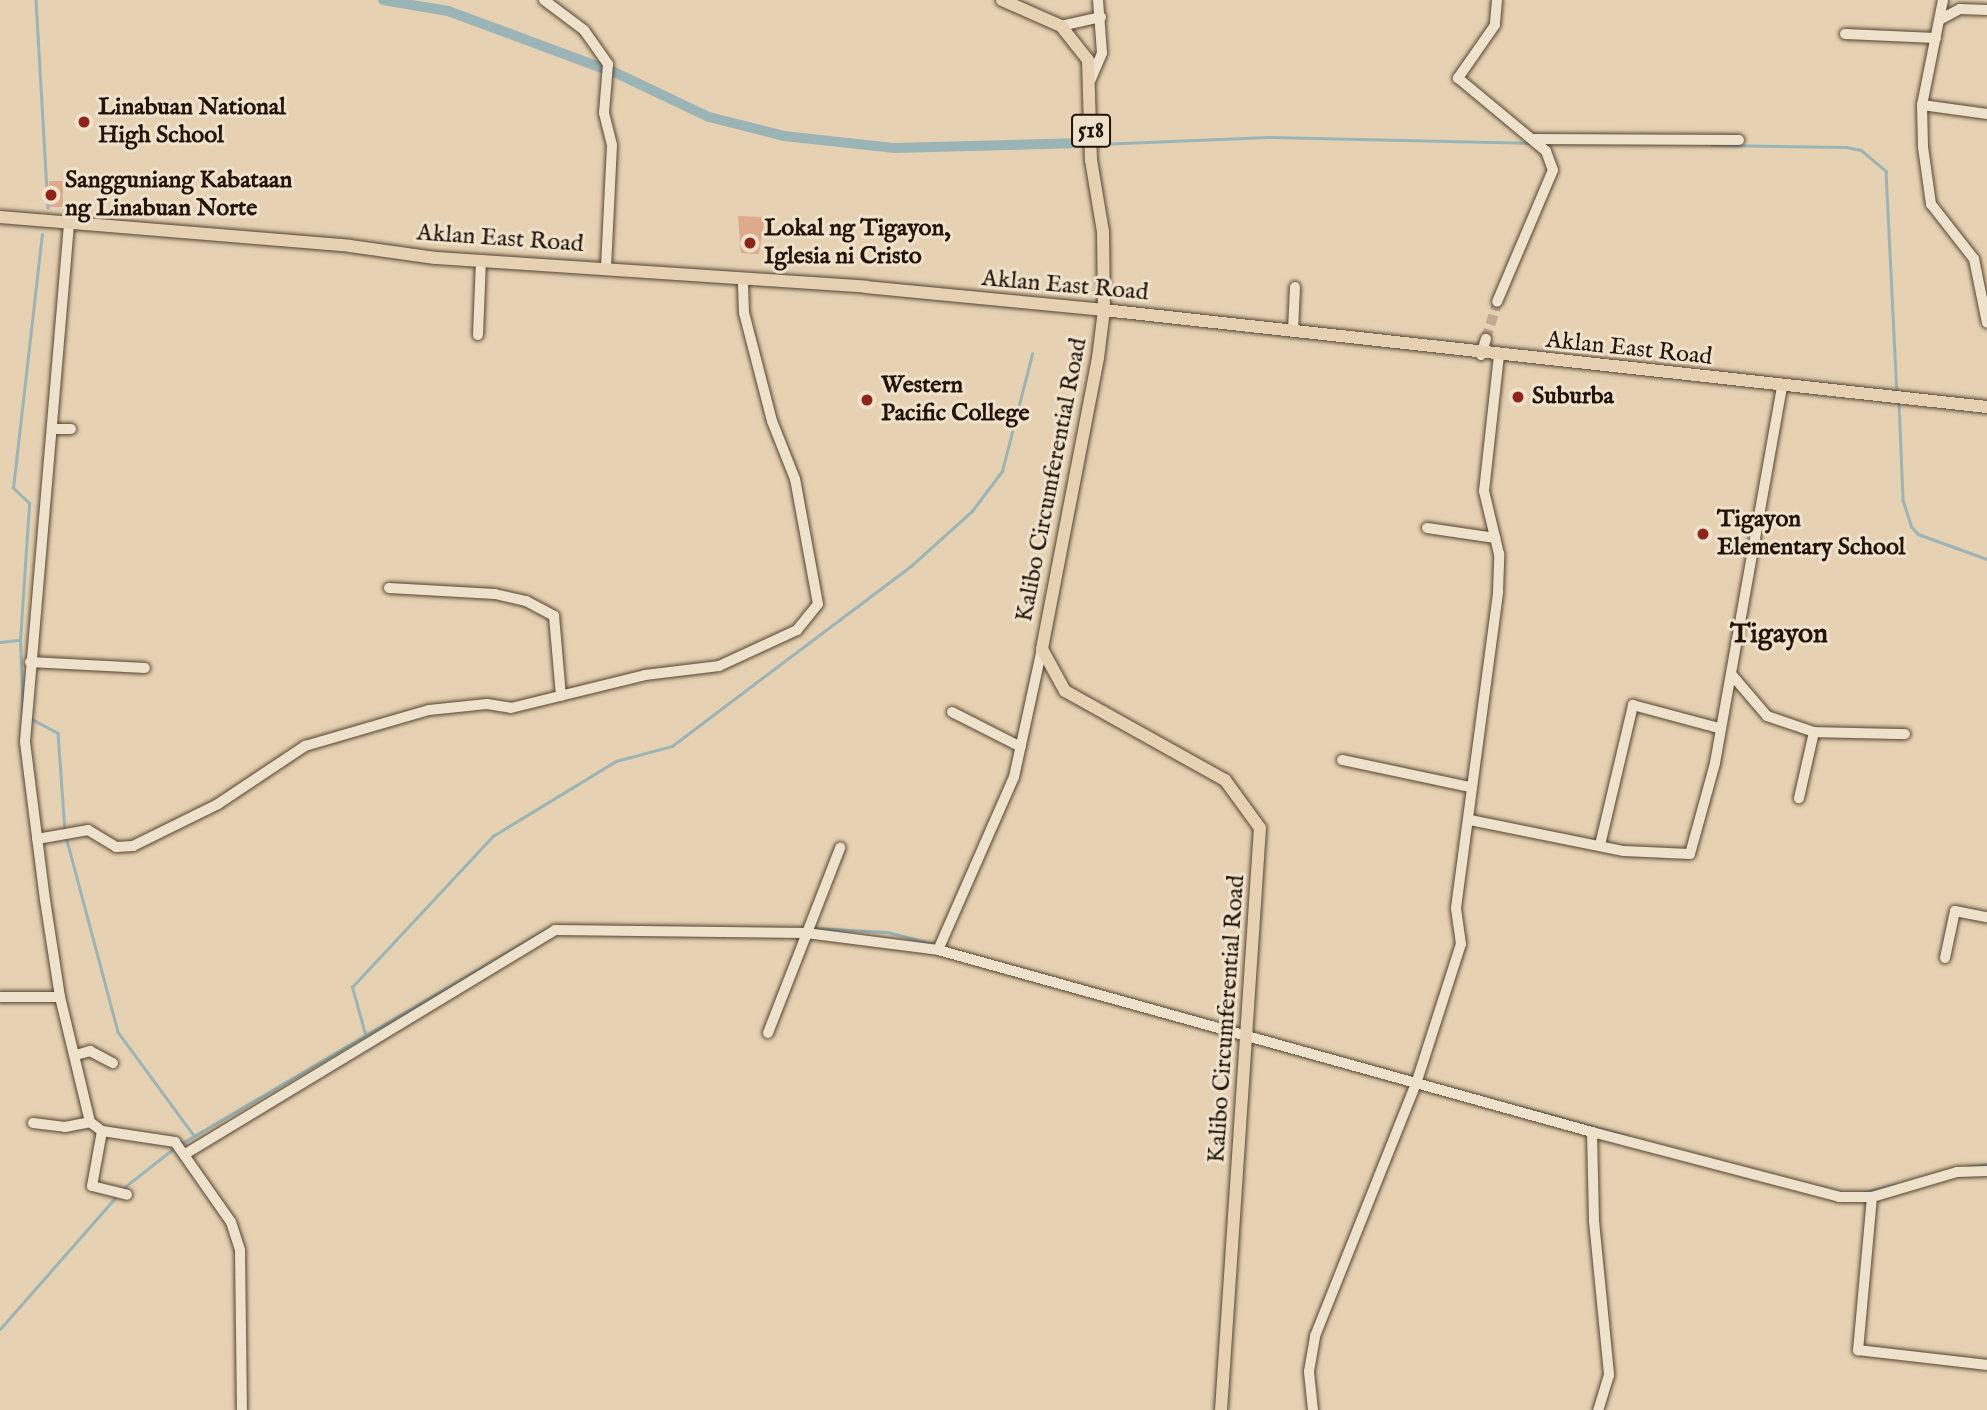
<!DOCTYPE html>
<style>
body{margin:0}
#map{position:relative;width:1987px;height:1410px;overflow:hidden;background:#e6d2b2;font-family:"IM FELL English",serif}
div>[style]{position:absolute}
.stream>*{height:2.5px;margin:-1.25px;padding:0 1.25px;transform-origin:1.25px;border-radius:1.25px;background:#9bb5b7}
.canal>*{height:10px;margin:-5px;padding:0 5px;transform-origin:5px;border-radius:5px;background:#9bb5b7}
.building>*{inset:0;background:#dfa98c;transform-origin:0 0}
.minor-tunnel>*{height:10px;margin-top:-5px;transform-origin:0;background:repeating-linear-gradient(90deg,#bfac90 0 10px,transparent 0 15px)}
.roads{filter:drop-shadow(0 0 2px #544432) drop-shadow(0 0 2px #544432)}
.minor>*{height:10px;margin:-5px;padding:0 5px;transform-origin:5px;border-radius:5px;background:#efe2cd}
.major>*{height:12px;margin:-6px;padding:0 6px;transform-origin:6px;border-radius:6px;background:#e6d2b2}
.dots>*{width:19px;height:19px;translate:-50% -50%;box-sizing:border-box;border:4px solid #efe2cd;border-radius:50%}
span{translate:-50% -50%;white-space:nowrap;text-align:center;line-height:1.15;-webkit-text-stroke:6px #efe2cd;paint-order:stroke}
.shield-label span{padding:2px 5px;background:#efe2cd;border:2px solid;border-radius:5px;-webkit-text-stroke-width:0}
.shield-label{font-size:23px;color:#231407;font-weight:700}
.poi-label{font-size:24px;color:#231407;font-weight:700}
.left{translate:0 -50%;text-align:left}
.street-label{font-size:24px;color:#231407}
.quarter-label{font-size:28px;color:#231407;font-weight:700}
</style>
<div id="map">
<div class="stream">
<div style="left:36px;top:0;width:208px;rotate:86.7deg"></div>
<div style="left:1099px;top:144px;width:169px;rotate:-2.4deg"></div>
<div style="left:1268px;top:137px;width:261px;rotate:1.3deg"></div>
<div style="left:1711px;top:145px;width:135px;rotate:0.8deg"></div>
<div style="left:1846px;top:147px;width:15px;rotate:11deg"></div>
<div style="left:1861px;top:150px;width:33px;rotate:40deg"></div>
<div style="left:1886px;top:171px;width:222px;rotate:87.2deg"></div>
<div style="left:1899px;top:403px;width:97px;rotate:87.6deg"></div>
<div style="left:1903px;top:500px;width:28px;rotate:72deg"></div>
<div style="left:1912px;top:527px;width:9px;rotate:49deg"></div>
<div style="left:1918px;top:534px;width:73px;rotate:19.9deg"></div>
<div style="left:0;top:642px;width:20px;rotate:-6deg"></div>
<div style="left:23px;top:715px;width:75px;rotate:-92.3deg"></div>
<div style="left:20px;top:640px;width:137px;rotate:-86.2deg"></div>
<div style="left:29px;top:503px;width:22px;rotate:-137deg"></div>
<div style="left:13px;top:488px;width:255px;rotate:-83.5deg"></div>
<div style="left:30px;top:718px;width:32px;rotate:28deg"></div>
<div style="left:58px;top:733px;width:97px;rotate:85.9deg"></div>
<div style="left:67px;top:840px;width:199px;rotate:75.1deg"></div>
<div style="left:118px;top:1032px;width:127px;rotate:53.7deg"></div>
<div style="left:813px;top:928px;width:75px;rotate:3.1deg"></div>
<div style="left:888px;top:932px;width:51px;rotate:14.9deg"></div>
<div style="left:365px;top:1034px;width:49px;rotate:-105.5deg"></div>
<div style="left:352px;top:987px;width:207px;rotate:-47deg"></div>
<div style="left:493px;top:836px;width:144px;rotate:-31.4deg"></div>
<div style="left:616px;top:761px;width:58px;rotate:-15deg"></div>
<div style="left:672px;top:746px;width:299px;rotate:-37deg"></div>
<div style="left:911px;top:566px;width:82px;rotate:-42deg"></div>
<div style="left:972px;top:511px;width:50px;rotate:-53.1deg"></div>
<div style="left:1002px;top:471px;width:121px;rotate:-75.6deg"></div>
<div style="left:1522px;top:1107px;width:109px;rotate:15.4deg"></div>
<div style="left:182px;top:1143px;width:420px;rotate:-30.4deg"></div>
<div style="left:1966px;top:1167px;width:21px;rotate:-8deg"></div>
<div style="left:121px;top:1190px;width:66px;rotate:-38.3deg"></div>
<div style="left:1864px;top:1192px;width:32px;rotate:-13deg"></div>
<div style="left:0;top:1329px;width:174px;rotate:-48.7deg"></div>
</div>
<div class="canal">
<div style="left:383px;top:0;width:66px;rotate:9.6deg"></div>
<div style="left:448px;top:11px;width:167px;rotate:20.3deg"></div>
<div style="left:612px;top:71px;width:107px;rotate:25.4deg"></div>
<div style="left:709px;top:117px;width:77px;rotate:14.2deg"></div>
<div style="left:784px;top:136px;width:112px;rotate:6.2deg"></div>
<div style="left:895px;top:148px;width:187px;rotate:-1.5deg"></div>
</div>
<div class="building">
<div style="left:49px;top:181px;width:14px;height:26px"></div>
<div style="clip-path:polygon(738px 216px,765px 217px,759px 254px,741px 253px)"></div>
</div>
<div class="minor-tunnel">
<div style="left:1486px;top:339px;width:39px;rotate:-73deg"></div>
</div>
<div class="roads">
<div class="minor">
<div style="left:544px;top:0;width:50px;rotate:36.9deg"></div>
<div style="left:584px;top:30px;width:42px;rotate:54.8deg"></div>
<div style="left:608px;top:64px;width:49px;rotate:94.7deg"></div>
<div style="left:604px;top:113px;width:33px;rotate:76deg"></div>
<div style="left:612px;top:145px;width:123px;rotate:92.8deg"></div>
<div style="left:1497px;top:0;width:25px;rotate:95deg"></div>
<div style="left:1495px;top:25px;width:65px;rotate:124.9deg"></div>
<div style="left:1458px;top:78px;width:114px;rotate:39.7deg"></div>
<div style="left:1546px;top:151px;width:20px;rotate:70deg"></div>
<div style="left:1553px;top:170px;width:143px;rotate:113deg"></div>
<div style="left:1943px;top:0;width:107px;rotate:101.3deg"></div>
<div style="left:1922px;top:105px;width:42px;rotate:88.6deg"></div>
<div style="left:1923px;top:147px;width:58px;rotate:82deg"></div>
<div style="left:1931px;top:204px;width:70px;rotate:52deg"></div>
<div style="left:1974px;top:259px;width:65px;rotate:78.5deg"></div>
<div style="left:1941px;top:19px;width:21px;rotate:-28deg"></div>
<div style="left:1960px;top:9px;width:27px;rotate:2deg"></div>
<div style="left:1061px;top:26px;width:41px;rotate:-12.7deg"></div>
<div style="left:1845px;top:34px;width:91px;rotate:2.5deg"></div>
<div style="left:1091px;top:79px;width:28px;rotate:-67deg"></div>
<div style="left:1102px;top:53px;width:53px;rotate:-94.3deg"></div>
<div style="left:1922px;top:105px;width:66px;rotate:7.9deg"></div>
<div style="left:1534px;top:139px;width:205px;rotate:0.3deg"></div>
<div style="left:69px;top:224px;width:520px;rotate:94.86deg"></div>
<div style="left:25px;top:742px;width:159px;rotate:82.8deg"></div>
<div style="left:45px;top:900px;width:98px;rotate:81.2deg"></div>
<div style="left:60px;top:997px;width:129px;rotate:76.5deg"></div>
<div style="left:90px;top:1122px;width:15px;rotate:37deg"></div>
<div style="left:102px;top:1131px;width:74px;rotate:8.6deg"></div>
<div style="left:175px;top:1142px;width:98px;rotate:55deg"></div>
<div style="left:231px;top:1222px;width:29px;rotate:72deg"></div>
<div style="left:240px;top:1250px;width:160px;rotate:89.3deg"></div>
<div style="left:1293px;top:330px;width:43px;rotate:-87.3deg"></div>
<div style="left:478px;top:335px;width:75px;rotate:-87.7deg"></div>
<div style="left:1481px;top:355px;width:17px;rotate:-73deg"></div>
<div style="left:52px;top:429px;width:19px"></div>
<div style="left:1427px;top:528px;width:69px;rotate:8.4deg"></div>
<div style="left:389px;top:588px;width:106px;rotate:3.2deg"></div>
<div style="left:495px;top:594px;width:32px;rotate:13deg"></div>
<div style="left:526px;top:601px;width:32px;rotate:28deg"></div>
<div style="left:554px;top:616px;width:80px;rotate:85deg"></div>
<div style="left:30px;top:662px;width:115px;rotate:3deg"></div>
<div style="left:1732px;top:675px;width:54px;rotate:49.5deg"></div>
<div style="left:1767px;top:716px;width:50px;rotate:18.8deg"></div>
<div style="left:1814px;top:732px;width:68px;rotate:102.8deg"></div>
<div style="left:952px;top:712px;width:77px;rotate:26.9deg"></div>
<div style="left:1814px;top:732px;width:91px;rotate:1.3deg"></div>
<div style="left:1342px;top:760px;width:131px;rotate:11.9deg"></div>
<div style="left:1470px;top:820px;width:157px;rotate:11.4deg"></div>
<div style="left:1624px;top:851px;width:66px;rotate:2.6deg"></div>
<div style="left:1690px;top:854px;width:94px;rotate:-74.6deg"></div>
<div style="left:1715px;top:763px;width:381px;rotate:-79.9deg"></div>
<div style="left:37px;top:839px;width:52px;rotate:-10deg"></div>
<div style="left:88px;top:830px;width:33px;rotate:31deg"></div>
<div style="left:116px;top:847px;width:17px;rotate:-3deg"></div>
<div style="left:133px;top:846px;width:95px;rotate:-26.3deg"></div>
<div style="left:218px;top:804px;width:105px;rotate:-33.7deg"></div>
<div style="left:305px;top:746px;width:129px;rotate:-16.2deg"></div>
<div style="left:429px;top:710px;width:58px;rotate:-5.9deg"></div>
<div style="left:487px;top:704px;width:24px;rotate:9deg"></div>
<div style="left:511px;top:708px;width:138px;rotate:-13.8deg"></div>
<div style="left:645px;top:675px;width:75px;rotate:-6.9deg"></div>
<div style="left:719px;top:666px;width:86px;rotate:-24.8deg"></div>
<div style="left:797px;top:630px;width:33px;rotate:-51deg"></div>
<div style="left:818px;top:604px;width:127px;rotate:-100.4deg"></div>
<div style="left:795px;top:479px;width:62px;rotate:-111.6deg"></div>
<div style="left:772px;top:421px;width:112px;rotate:-104.5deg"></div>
<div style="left:744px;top:313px;width:33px;rotate:-92deg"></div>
<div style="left:1600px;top:845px;width:144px;rotate:-76.7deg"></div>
<div style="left:1633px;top:705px;width:89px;rotate:15deg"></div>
<div style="left:938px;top:950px;width:189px;rotate:-66.3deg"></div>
<div style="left:1014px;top:777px;width:131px;rotate:-77.7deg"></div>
<div style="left:1945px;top:958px;width:48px;rotate:-78deg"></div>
<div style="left:1955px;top:911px;width:33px;rotate:11deg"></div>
<div style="left:0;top:997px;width:60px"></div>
<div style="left:768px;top:1033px;width:199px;rotate:-68.7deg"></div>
<div style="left:76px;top:1055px;width:15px;rotate:-16deg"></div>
<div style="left:90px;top:1051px;width:26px;rotate:28deg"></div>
<div style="left:33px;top:1123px;width:32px;rotate:7deg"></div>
<div style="left:65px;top:1127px;width:25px;rotate:-11deg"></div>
<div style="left:102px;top:1131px;width:56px;rotate:100.3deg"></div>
<div style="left:92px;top:1186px;width:36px;rotate:14deg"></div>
<div style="left:1592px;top:1132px;width:89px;rotate:88.7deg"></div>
<div style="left:1594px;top:1221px;width:155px;rotate:84.4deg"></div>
<div style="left:1609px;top:1375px;width:37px;rotate:107deg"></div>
<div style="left:187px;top:1153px;width:430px;rotate:-31.2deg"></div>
<div style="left:555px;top:930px;width:251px;rotate:0.7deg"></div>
<div style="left:806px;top:933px;width:133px;rotate:7.3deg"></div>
<div style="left:938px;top:950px;width:679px;rotate:15.55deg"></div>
<div style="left:1592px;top:1132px;width:255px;rotate:14.7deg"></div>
<div style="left:1839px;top:1197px;width:33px"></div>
<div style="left:1987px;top:1171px;width:30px;rotate:178deg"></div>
<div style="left:1957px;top:1172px;width:89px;rotate:163.6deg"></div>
<div style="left:1872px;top:1197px;width:154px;rotate:95.2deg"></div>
<div style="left:1858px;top:1350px;width:130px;rotate:6.6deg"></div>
<div style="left:1313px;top:1410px;width:39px;rotate:-96deg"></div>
<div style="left:1309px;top:1371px;width:36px;rotate:-80deg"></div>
<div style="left:1315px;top:1336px;width:271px;rotate:-68.2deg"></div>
<div style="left:1416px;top:1084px;width:147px;rotate:-72.2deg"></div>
<div style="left:1461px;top:944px;width:36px;rotate:-98deg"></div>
<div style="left:1456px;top:908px;width:319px;rotate:-82.4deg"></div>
<div style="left:1498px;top:592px;width:38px;rotate:-88deg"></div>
<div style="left:1499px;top:554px;width:65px;rotate:-103.4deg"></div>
<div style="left:1484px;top:491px;width:136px;rotate:-83.7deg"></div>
</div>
<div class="major">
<div style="left:1002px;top:0;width:64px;rotate:23.8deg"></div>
<div style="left:1061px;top:26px;width:43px;rotate:51.5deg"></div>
<div style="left:1088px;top:60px;width:100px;rotate:88.3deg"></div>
<div style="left:1091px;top:160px;width:73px;rotate:80.5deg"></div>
<div style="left:1103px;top:232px;width:78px;rotate:89.3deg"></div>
<div style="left:1104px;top:310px;width:48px;rotate:97.1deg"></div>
<div style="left:1098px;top:358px;width:296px;rotate:100.9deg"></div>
<div style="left:1042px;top:649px;width:48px;rotate:61.3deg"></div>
<div style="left:1065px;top:691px;width:183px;rotate:29.1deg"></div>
<div style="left:1225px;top:780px;width:59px;rotate:53.9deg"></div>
<div style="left:1260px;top:828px;width:583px;rotate:93.83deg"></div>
<div style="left:0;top:217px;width:351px;rotate:4.7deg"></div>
<div style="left:350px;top:246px;width:86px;rotate:8deg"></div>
<div style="left:435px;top:258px;width:432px;rotate:3.8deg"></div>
<div style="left:866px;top:287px;width:239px;rotate:5.5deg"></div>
<div style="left:1104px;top:310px;width:888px;rotate:6.27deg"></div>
</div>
</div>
<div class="dots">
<div style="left:84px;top:122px;background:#8f2418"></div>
<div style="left:51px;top:195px;background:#8f2418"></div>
<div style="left:750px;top:243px;background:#8f2418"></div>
<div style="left:1518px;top:397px;background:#8f2418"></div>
<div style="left:867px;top:400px;background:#8f2418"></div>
<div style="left:1703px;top:534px;background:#8f2418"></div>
</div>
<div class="shield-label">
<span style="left:1091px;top:131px">518</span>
</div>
<div class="poi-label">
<span class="left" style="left:98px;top:122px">Linabuan National<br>High School</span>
<span class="left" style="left:65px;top:195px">Sangguniang Kabataan<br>ng Linabuan Norte</span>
<span class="left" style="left:764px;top:243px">Lokal ng Tigayon,<br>Iglesia ni Cristo</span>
<span class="left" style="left:881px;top:400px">Western<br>Pacific College</span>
<span class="left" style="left:1532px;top:397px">Suburba</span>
<span class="left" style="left:1717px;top:534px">Tigayon<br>Elementary School</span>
</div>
<div class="street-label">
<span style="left:500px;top:239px;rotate:4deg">Aklan East Road</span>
<span style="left:1065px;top:286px;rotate:5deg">Aklan East Road</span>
<span style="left:1629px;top:349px;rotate:6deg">Aklan East Road</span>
<span style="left:1052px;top:480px;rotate:-79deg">Kalibo Circumferential Road</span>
<span style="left:1227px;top:1019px;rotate:-86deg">Kalibo Circumferential Road</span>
</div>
<div class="quarter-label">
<span style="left:1779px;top:635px">Tigayon</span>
</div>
</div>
